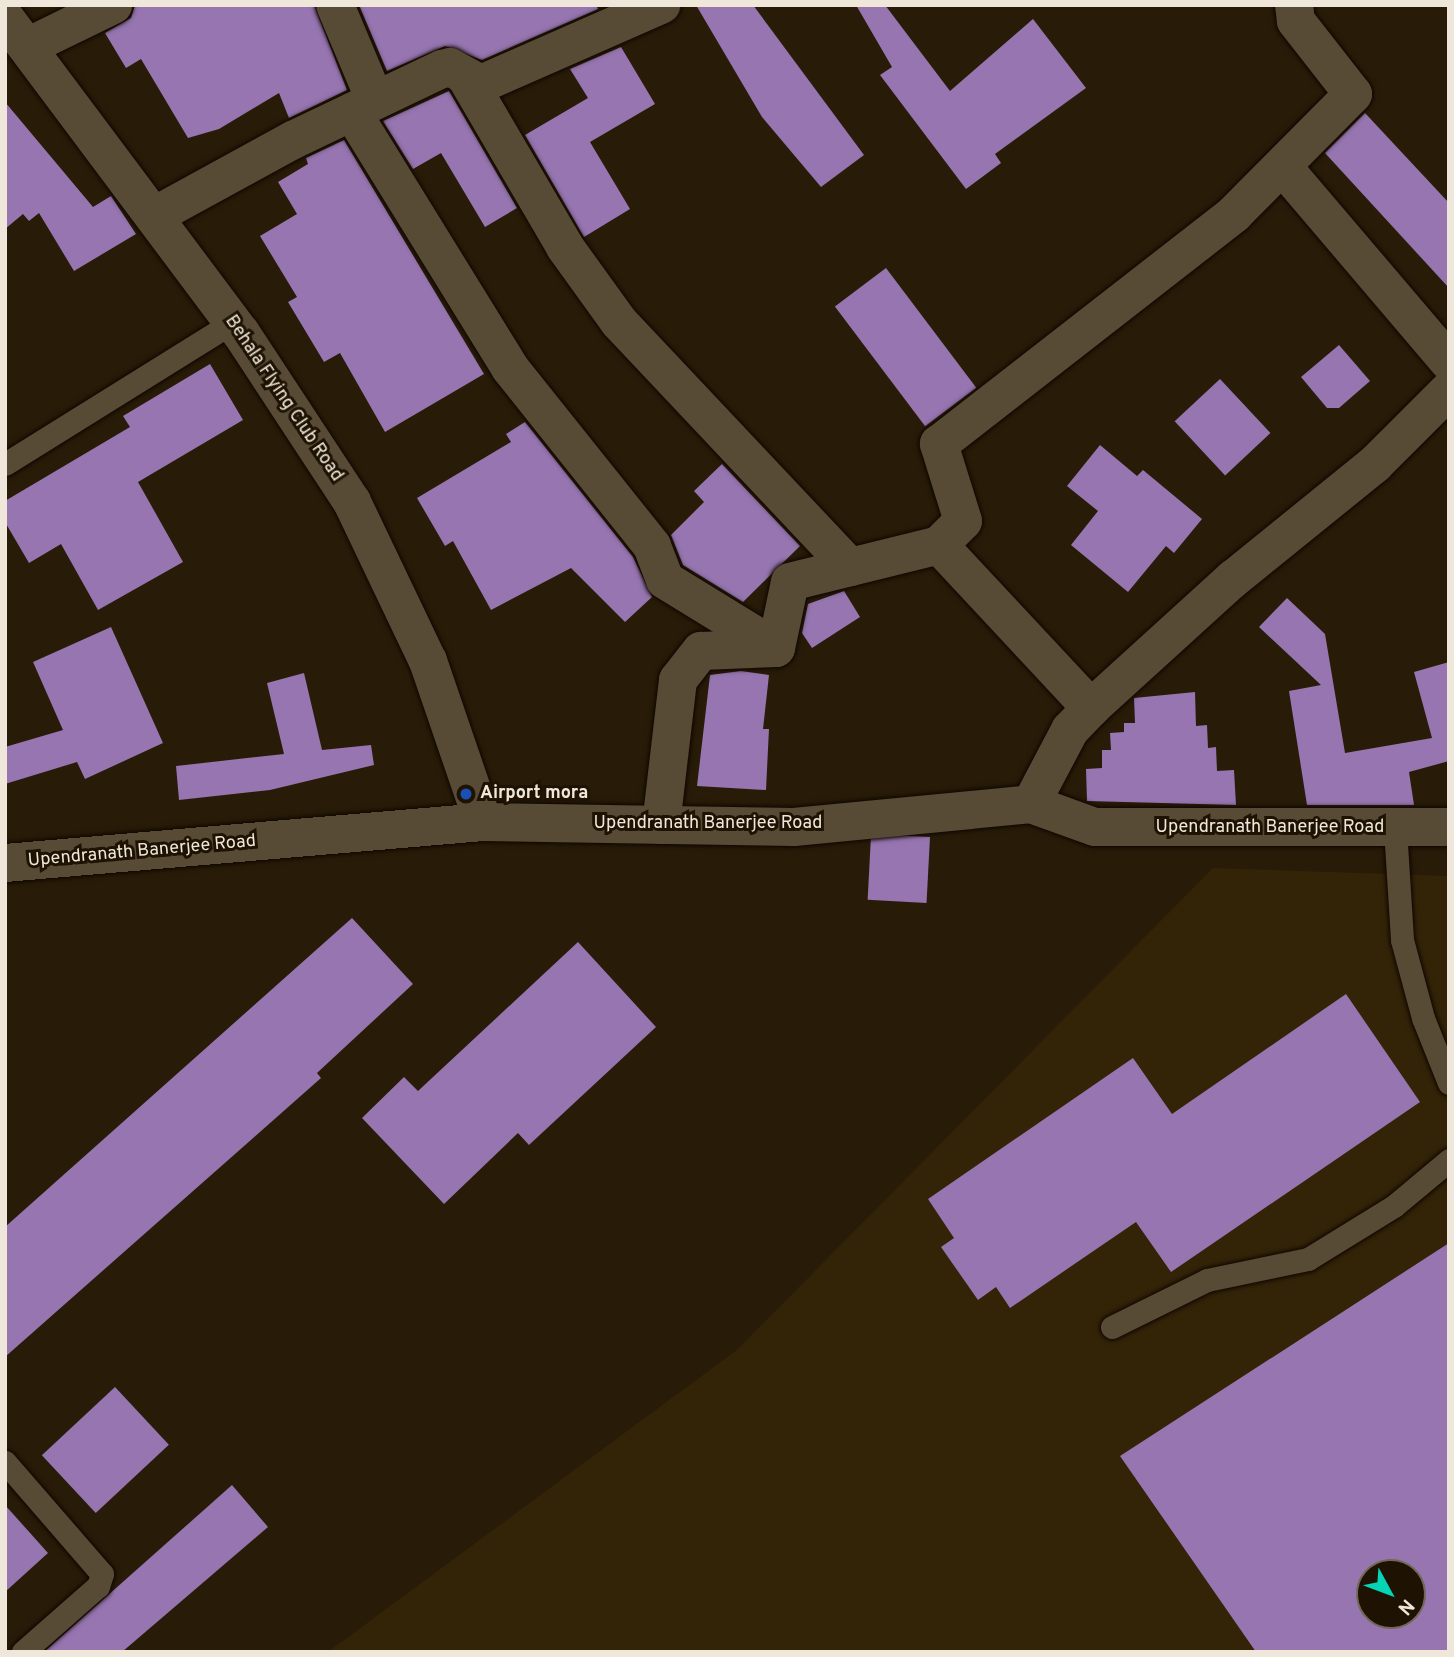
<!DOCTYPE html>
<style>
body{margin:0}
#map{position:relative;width:1454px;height:1657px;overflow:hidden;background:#281c08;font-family:Overpass,sans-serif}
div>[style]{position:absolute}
.built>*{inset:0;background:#332408}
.building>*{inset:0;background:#9675b0;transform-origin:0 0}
.roads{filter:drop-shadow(0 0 2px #100600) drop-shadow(0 0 2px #100600)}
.service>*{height:23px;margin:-11.5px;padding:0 11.5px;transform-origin:11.5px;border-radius:11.5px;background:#584b36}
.minor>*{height:38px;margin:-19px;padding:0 19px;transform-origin:19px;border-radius:19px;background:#584b36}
.tertiary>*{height:38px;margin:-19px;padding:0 19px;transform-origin:19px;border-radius:19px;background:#584b36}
.dots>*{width:19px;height:19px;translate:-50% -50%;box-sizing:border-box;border:4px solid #1e1302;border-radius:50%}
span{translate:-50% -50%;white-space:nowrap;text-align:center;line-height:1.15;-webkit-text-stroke:6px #1e1302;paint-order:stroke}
.street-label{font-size:18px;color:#efe7da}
.poi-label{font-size:18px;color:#efe7da;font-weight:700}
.left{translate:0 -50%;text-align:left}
.frame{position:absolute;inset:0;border:7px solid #efe7da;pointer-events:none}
.north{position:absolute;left:1356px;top:1559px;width:70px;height:70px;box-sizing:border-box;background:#1e1302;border:2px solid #726858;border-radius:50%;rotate:131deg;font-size:19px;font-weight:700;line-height:28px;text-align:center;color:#efe7da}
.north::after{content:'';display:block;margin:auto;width:24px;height:32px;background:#05d5b6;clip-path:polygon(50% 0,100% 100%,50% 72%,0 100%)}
</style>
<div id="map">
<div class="built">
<div style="clip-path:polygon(evenodd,1213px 868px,1449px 876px,1449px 1652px,328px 1652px,737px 1350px,1213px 868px,1370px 1573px,1412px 1573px,1412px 1615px,1370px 1615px,1370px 1573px)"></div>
</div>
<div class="building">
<div style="clip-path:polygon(135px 5px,314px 5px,347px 90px,289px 118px,279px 93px,219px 129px,188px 138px,141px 59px,126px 68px,105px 33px,131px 18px)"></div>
<div style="clip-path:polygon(359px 5px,596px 5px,598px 9px,482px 60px,445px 46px,387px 71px)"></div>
<div style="clip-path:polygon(696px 5px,753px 5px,864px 155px,821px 187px,762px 117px)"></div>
<div style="clip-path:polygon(856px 5px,885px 5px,950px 91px,1033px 19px,1086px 88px,995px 154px,1001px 163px,966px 189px,880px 75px,892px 67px)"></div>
<div style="clip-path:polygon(621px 47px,655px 104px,590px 142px,630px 209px,584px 237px,525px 135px,588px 98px,570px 69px)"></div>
<div style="clip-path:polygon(449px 91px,517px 208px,485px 227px,441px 153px,413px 169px,383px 121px)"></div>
<div style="clip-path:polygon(5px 102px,93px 207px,111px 196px,136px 234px,74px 271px,39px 213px,29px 221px,23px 214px,5px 229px)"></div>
<div style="clip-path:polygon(1365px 113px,1449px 203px,1449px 288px,1325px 153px)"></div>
<div style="clip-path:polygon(344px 140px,484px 374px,385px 432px,340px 353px,324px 362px,288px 302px,297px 297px,260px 236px,297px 214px,278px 182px,308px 164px,306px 158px)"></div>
<div style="left:886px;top:268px;width:150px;height:64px;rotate:53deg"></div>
<div style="clip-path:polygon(1339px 345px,1370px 381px,1339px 408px,1327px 408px,1301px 377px)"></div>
<div style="clip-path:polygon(210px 364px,243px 420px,138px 482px,183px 562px,98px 610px,61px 544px,29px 563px,5px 522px,5px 501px,130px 427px,123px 416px)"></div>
<div style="left:1220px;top:379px;width:74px;height:62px;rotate:47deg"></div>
<div style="clip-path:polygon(525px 422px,633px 557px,652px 597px,625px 622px,571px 568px,491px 610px,453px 541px,445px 546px,417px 498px,511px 442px,506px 434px)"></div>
<div style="clip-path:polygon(1100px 445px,1137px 476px,1143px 470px,1202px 519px,1174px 553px,1166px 546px,1128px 592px,1071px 545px,1098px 511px,1067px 486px)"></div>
<div style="clip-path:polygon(722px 464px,800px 546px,743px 602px,683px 565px,671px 535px,704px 502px,694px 491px)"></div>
<div style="clip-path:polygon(844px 591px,860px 617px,812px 648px,802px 633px,808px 604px)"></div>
<div style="clip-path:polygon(1287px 598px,1325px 634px,1345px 753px,1432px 738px,1414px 672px,1449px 662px,1449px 761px,1409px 772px,1414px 805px,1307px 805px,1289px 691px,1321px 685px,1259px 627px)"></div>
<div style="clip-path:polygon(111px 627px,163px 743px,85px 779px,77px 762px,5px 784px,5px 747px,63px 730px,33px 662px)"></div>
<div style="clip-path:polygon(741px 671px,769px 675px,763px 729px,769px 729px,766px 790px,697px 786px,710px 675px)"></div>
<div style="clip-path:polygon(304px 673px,322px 750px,371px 745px,374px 765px,270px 790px,179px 800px,176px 766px,284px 754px,267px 683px)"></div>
<div style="clip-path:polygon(1195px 692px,1196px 726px,1207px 725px,1208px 748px,1216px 747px,1217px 771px,1234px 770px,1236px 805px,1087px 801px,1086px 769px,1102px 768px,1102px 750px,1111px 750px,1110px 733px,1124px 732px,1124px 723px,1135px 723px,1134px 698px)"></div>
<div style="left:930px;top:837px;width:66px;height:59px;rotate:93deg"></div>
<div style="clip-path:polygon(352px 918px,413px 984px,317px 1073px,321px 1078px,5px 1357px,5px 1227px)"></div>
<div style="clip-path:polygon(578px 942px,656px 1027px,529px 1145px,518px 1133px,444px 1204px,362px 1118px,404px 1077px,418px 1091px)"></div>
<div style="clip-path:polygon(1346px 994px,1420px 1102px,1171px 1272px,1136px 1222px,1010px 1308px,996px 1287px,978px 1300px,941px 1247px,954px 1238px,928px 1199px,1133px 1058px,1172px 1114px)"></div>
<div style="clip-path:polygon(evenodd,1449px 1243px,1449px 1652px,1256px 1652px,1120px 1456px,1449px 1243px,1370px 1573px,1412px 1573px,1412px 1615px,1370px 1615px,1370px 1573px)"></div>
<div style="left:115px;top:1387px;width:79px;height:100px;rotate:47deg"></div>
<div style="clip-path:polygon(232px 1485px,268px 1527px,122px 1652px,44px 1652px)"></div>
<div style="clip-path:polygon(5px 1505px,48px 1553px,5px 1592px)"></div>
</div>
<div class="roads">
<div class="service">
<div style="left:5px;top:464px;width:269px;rotate:-31.9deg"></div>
<div style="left:1395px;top:828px;width:112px;rotate:86.4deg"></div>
<div style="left:1402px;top:940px;width:81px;rotate:74.9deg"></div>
<div style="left:1423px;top:1018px;width:70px;rotate:68.2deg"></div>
<div style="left:1112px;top:1327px;width:106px;rotate:-26.3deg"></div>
<div style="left:1207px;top:1280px;width:103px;rotate:-11.7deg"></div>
<div style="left:1308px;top:1259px;width:101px;rotate:-31.6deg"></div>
<div style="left:1394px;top:1206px;width:72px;rotate:-39.9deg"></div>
<div style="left:5px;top:1462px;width:148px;rotate:49.1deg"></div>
<div style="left:102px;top:1574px;width:13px;rotate:108deg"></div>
<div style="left:98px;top:1586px;width:100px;rotate:138.7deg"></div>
</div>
<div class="minor">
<div style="left:335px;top:5px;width:103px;rotate:67.2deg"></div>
<div style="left:5px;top:18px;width:394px;rotate:53.2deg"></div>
<div style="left:241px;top:333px;width:202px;rotate:56.7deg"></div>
<div style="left:352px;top:502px;width:176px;rotate:64.5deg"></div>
<div style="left:428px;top:661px;width:170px;rotate:71.1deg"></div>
<div style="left:27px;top:47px;width:96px;rotate:-26deg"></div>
<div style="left:467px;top:79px;width:194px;rotate:59.7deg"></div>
<div style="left:565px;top:247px;width:92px;rotate:54.2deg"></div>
<div style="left:619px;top:322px;width:337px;rotate:46.7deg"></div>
<div style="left:352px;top:112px;width:301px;rotate:58.3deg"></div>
<div style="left:510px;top:368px;width:228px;rotate:51.4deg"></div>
<div style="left:652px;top:546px;width:36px;rotate:69deg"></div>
<div style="left:665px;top:580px;width:130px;rotate:31.5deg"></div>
<div style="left:1283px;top:167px;width:256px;rotate:49.6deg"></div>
<div style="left:154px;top:216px;width:158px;rotate:-28.7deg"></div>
<div style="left:293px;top:140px;width:165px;rotate:-25.5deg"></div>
<div style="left:442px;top:69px;width:8px;rotate:-14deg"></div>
<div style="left:450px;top:67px;width:35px;rotate:29deg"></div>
<div style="left:481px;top:84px;width:197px;rotate:-23.7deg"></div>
<div style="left:939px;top:545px;width:34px;rotate:-45deg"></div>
<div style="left:963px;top:521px;width:81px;rotate:-107.3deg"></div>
<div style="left:939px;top:444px;width:374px;rotate:-37.9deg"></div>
<div style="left:1234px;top:214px;width:169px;rotate:-45.2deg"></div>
<div style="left:1353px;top:94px;width:93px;rotate:-128deg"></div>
<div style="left:1296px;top:21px;width:16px;rotate:-97deg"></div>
<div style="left:1031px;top:804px;width:84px;rotate:-62.2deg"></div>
<div style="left:1070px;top:730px;width:30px;rotate:-46deg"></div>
<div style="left:1091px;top:708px;width:192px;rotate:-42.3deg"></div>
<div style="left:1233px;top:579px;width:183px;rotate:-39deg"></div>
<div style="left:1375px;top:464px;width:105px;rotate:-45deg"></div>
<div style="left:661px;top:825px;width:146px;rotate:-83.3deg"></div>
<div style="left:678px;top:680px;width:37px;rotate:-52deg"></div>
<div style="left:701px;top:651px;width:75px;rotate:-2.3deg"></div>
<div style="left:776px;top:648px;width:67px;rotate:-78deg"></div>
<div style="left:790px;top:582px;width:154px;rotate:-13.9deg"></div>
<div style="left:939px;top:545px;width:223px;rotate:47deg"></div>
</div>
<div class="tertiary">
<div style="left:5px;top:863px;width:480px;rotate:-4.9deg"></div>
<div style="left:483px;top:822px;width:311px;rotate:0.9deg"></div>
<div style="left:794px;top:827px;width:238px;rotate:-5.5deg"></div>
<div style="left:1031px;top:804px;width:68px;rotate:19.8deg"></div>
<div style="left:1095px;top:827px;width:354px"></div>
</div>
</div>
<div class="dots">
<div style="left:466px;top:794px;background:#1a4fb4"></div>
</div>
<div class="street-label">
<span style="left:283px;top:399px;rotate:56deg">Behala Flying Club Road</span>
<span style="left:708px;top:824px">Upendranath Banerjee Road</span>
<span style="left:1270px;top:828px">Upendranath Banerjee Road</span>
<span style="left:142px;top:852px;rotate:-5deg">Upendranath Banerjee Road</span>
</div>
<div class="poi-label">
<span class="left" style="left:480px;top:794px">Airport mora</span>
</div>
<div class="frame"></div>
<div class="north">N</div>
</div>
